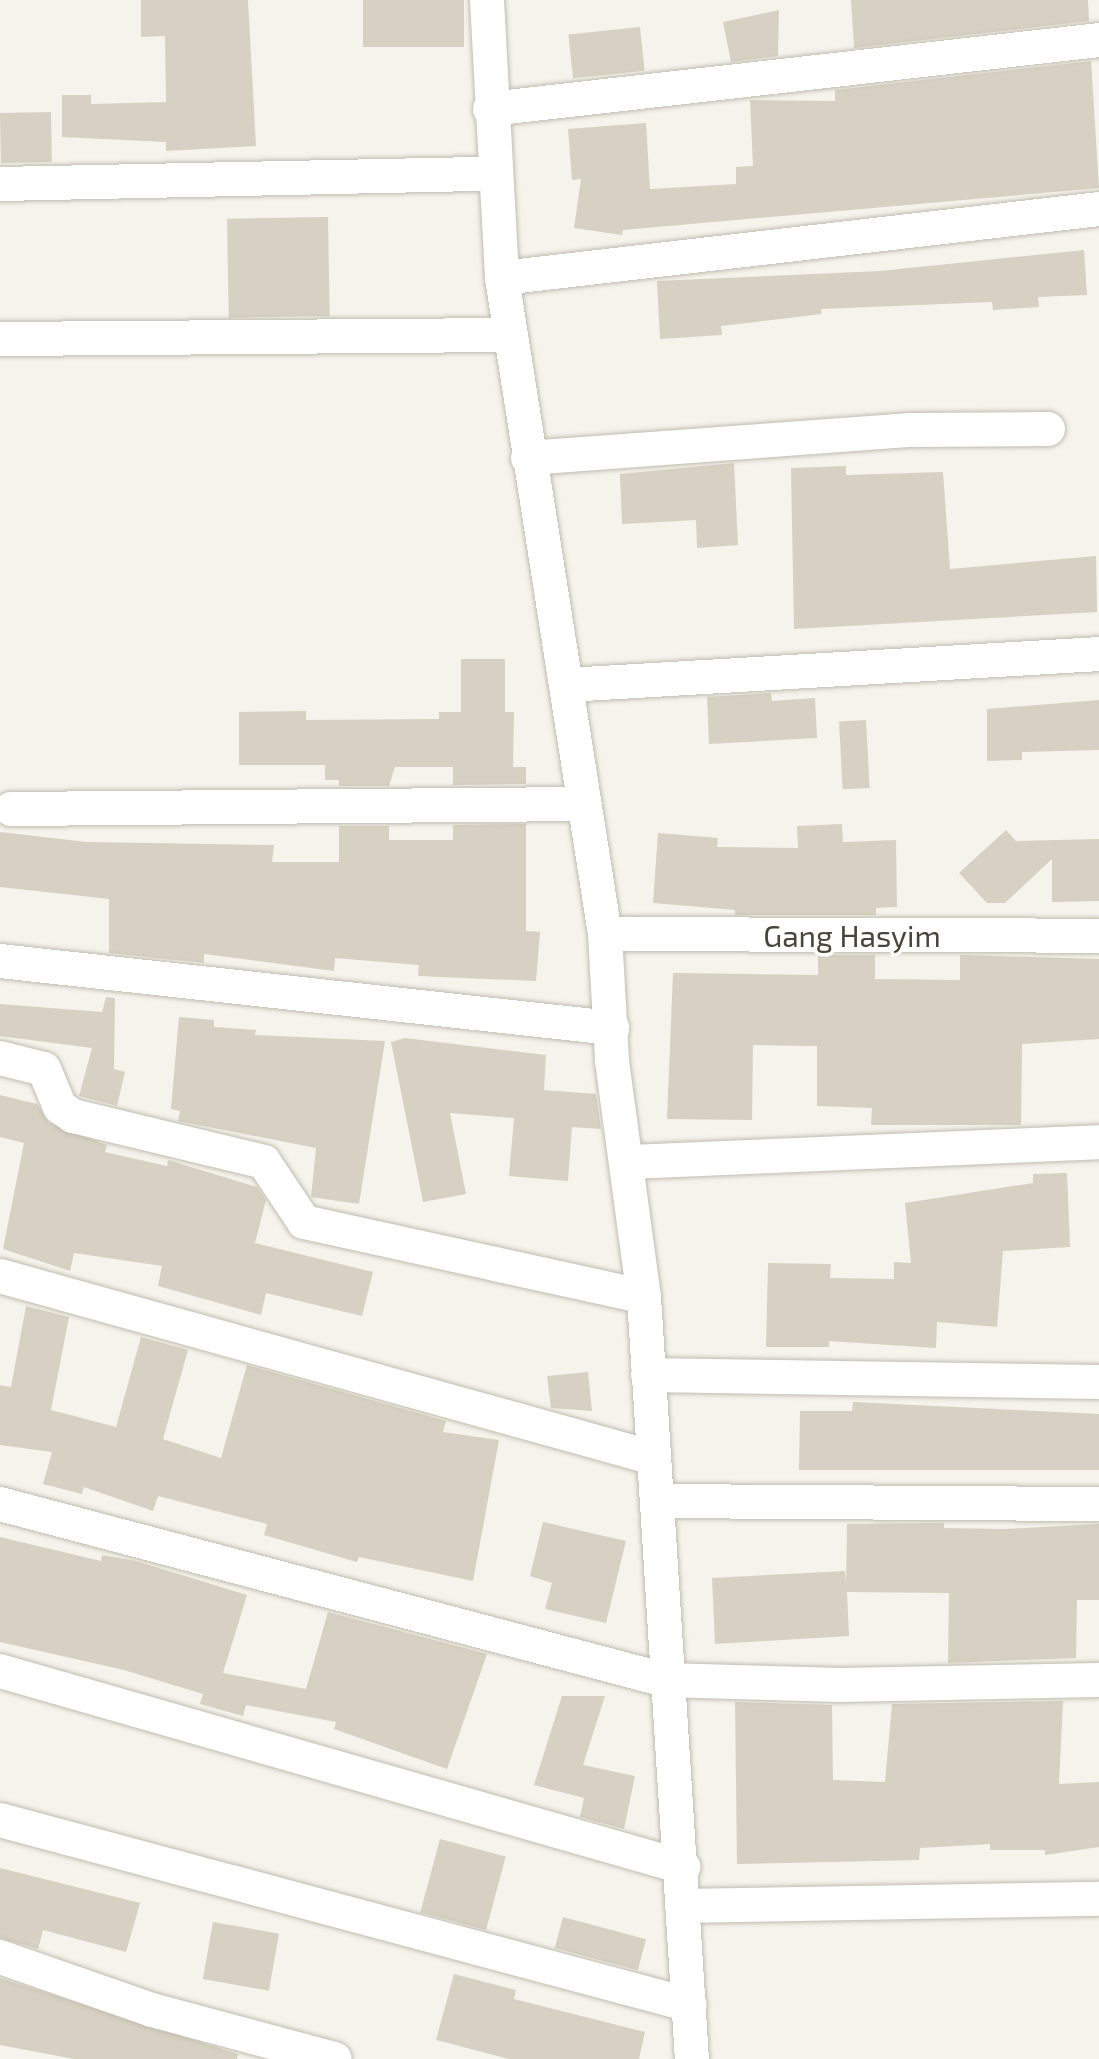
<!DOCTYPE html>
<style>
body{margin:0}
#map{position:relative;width:1099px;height:2059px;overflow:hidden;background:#f5f3ec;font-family:"Exo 2",sans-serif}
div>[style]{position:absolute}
.building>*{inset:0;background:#d6d1c2;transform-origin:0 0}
.roads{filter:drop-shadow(0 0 2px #c1bcae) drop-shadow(0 0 2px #c1bcae)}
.minor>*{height:34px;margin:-17px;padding:0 17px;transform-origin:17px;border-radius:17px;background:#fff}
span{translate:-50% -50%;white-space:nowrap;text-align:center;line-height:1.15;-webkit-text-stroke:7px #fff;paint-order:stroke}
.street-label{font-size:30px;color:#494539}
</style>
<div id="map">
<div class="building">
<div style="clip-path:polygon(141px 0,248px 0,256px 146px,166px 151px,166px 142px,62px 137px,62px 95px,91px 95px,91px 104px,166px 102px,165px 36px,141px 37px)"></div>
<div style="left:363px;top:0;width:101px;height:47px"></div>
<div style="clip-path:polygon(851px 0,1088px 0,1089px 21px,854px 48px)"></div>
<div style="clip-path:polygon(779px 10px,778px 56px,731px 62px,723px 22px)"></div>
<div style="left:640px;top:27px;width:44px;height:72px;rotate:84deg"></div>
<div style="clip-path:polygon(1091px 61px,1099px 188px,623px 230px,622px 235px,574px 228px,581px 179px,572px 180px,568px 129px,646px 123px,650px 189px,736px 184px,736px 167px,753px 166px,750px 100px,835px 101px,835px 90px)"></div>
<div style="left:51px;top:112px;width:50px;height:51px;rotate:89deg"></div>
<div style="left:328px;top:217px;width:99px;height:101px;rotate:89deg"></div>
<div style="clip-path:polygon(1084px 250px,1087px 295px,1038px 297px,1039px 307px,993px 310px,992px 302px,821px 309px,822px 314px,721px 326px,722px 335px,660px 339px,657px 281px,880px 271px)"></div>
<div style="clip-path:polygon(734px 463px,738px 545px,697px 548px,696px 520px,622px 524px,620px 474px)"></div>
<div style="clip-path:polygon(846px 466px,846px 475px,943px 472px,950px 569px,1096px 556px,1097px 612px,794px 629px,791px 468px)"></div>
<div style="clip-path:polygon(461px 659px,505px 659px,505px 712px,514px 712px,513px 767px,526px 767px,526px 784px,453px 785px,453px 767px,395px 767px,389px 786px,339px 786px,339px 780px,325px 780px,325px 765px,239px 765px,239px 712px,306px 711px,306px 720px,439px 719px,439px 712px,461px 712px)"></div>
<div style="clip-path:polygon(771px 693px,772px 701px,815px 698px,817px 738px,709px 744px,707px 697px)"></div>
<div style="clip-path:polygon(1099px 700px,1099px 750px,1022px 752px,1022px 760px,987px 761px,987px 709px)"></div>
<div style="left:866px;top:720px;width:68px;height:27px;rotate:87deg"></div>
<div style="clip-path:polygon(526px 824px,526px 931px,540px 932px,536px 981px,418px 976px,419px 965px,335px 958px,334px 971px,204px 954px,204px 963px,109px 953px,109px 899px,0 887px,0 832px,87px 842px,274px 845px,272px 862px,339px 862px,339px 826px,389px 826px,389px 840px,453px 840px,453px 825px)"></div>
<div style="clip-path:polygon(842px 824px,843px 842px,896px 840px,897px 907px,876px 908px,876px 915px,735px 915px,735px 910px,653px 903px,658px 833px,718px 838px,717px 847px,798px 848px,797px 826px)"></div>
<div style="clip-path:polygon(1006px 830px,1016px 841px,1099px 839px,1099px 901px,1052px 902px,1052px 859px,1005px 903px,987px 903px,959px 873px)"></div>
<div style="clip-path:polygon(818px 955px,875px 955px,875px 979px,960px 980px,960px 955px,1099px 959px,1099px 1039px,1022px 1044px,1021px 1125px,871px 1125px,872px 1108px,817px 1106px,817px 1046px,753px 1045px,752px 1120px,667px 1119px,673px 973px,818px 975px)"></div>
<div style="clip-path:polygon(106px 997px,115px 998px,114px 1069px,125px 1072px,117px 1106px,79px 1096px,92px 1048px,0 1036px,0 1004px,102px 1012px)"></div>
<div style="clip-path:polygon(179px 1017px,214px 1020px,214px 1027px,256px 1030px,255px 1035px,385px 1041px,359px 1204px,311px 1197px,316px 1148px,178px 1121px,180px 1111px,171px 1109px)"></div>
<div style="clip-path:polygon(405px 1038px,546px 1055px,544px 1090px,596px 1094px,601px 1129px,572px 1127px,568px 1181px,509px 1176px,514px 1118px,450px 1113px,466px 1194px,423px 1202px,391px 1042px)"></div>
<div style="clip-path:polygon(0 1095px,37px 1104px,49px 1123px,107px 1145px,105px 1152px,167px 1166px,168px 1160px,257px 1187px,266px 1200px,255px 1243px,373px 1272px,362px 1316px,266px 1293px,261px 1315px,158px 1286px,162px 1266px,74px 1253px,70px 1271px,3px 1249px,24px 1143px,0 1137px)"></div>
<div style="clip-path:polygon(1067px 1173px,1070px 1247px,1003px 1251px,997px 1327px,937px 1322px,936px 1348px,829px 1341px,829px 1347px,766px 1347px,768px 1263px,831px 1264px,830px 1278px,894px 1279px,894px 1262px,911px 1263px,905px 1203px,1033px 1183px,1033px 1174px)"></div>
<div style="clip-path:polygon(26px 1306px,69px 1317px,51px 1410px,116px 1427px,141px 1337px,188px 1350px,163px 1439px,221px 1458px,247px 1365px,446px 1421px,443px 1432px,499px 1440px,473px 1581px,359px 1557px,357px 1562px,264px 1535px,267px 1524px,158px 1496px,153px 1511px,84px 1487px,82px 1494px,43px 1484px,52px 1452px,0 1445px,0 1385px,11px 1387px)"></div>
<div style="clip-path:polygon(588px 1372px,592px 1411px,551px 1408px,547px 1376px)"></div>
<div style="clip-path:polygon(853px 1402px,1099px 1414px,1099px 1470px,799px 1470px,800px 1411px,852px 1411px)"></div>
<div style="clip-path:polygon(543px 1522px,626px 1541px,606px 1623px,545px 1609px,552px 1583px,530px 1576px)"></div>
<div style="clip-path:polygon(944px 1523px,944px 1528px,1005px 1529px,1099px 1524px,1099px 1600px,1077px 1600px,1076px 1658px,948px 1663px,949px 1593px,847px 1592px,849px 1636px,715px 1644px,712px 1578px,845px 1571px,846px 1584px,847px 1524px)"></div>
<div style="clip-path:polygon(0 1537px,101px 1561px,102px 1555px,136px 1561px,247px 1595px,223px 1673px,306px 1689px,328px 1612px,487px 1654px,447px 1769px,334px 1729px,336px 1722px,246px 1705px,243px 1716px,200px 1704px,203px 1694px,124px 1670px,0 1642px)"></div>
<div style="clip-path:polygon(562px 1696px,605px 1696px,583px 1765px,635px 1776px,624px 1829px,580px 1817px,584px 1798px,534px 1785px)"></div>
<div style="clip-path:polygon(1063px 1701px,1059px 1784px,1099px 1782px,1099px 1847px,1045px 1855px,1045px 1850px,990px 1850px,990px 1844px,920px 1848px,919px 1860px,737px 1864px,735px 1702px,832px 1705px,833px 1780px,885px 1782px,892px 1704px)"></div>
<div style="left:440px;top:1839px;width:68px;height:76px;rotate:15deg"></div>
<div style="clip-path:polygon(0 1868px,140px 1903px,126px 1952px,43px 1930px,38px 1949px,0 1938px)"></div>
<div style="left:563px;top:1917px;width:86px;height:32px;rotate:15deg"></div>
<div style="left:213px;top:1922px;width:67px;height:58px;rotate:10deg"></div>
<div style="clip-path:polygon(454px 1974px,516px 1990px,514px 1999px,645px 2032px,639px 2059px,509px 2059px,436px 2040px)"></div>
<div style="clip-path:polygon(0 1978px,238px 2054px,237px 2059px,74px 2059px,0 2045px)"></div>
</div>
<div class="roads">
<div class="minor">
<div style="left:487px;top:0;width:278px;rotate:86.9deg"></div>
<div style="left:502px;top:278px;width:664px;rotate:81.08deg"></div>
<div style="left:605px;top:934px;width:127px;rotate:86.8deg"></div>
<div style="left:612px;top:1061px;width:238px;rotate:82.3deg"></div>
<div style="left:644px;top:1297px;width:764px;rotate:86.4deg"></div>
<div style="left:490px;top:109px;width:613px;rotate:-6.46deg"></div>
<div style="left:0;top:184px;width:494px;rotate:-1.2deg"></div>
<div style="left:502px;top:278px;width:601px;rotate:-6.59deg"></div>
<div style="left:0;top:339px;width:510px;rotate:-0.45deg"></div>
<div style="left:528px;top:458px;width:384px;rotate:-4.2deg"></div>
<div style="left:911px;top:430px;width:137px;rotate:-0.4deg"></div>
<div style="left:567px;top:685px;width:533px;rotate:-3.33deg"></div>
<div style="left:11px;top:809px;width:572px;rotate:-0.5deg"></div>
<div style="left:605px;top:934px;width:494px;rotate:0.2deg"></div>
<div style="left:0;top:961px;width:616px;rotate:6.25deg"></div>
<div style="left:0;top:1058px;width:45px;rotate:14deg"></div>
<div style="left:44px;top:1069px;width:41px;rotate:67.2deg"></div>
<div style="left:60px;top:1107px;width:16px;rotate:35deg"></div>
<div style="left:73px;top:1116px;width:196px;rotate:13.5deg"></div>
<div style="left:264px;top:1162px;width:72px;rotate:56.3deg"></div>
<div style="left:304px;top:1222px;width:348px;rotate:12.4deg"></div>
<div style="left:629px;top:1162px;width:470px;rotate:-2.4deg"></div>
<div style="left:0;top:1276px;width:679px;rotate:15.55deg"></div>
<div style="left:648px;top:1375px;width:451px;rotate:0.9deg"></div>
<div style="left:658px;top:1501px;width:441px;rotate:0.4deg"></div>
<div style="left:0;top:1504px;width:688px;rotate:14.82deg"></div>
<div style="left:665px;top:1680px;width:175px;rotate:1.6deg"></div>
<div style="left:840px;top:1685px;width:259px;rotate:-1.1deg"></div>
<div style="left:0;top:1671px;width:711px;rotate:16.01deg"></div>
<div style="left:0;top:1820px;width:714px;rotate:15.01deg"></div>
<div style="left:685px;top:1906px;width:414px;rotate:-1deg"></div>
<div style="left:0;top:1957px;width:161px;rotate:19.2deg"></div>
<div style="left:152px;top:2010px;width:189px;rotate:15deg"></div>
</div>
</div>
<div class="street-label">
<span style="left:852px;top:935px">Gang Hasyim</span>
</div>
</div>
